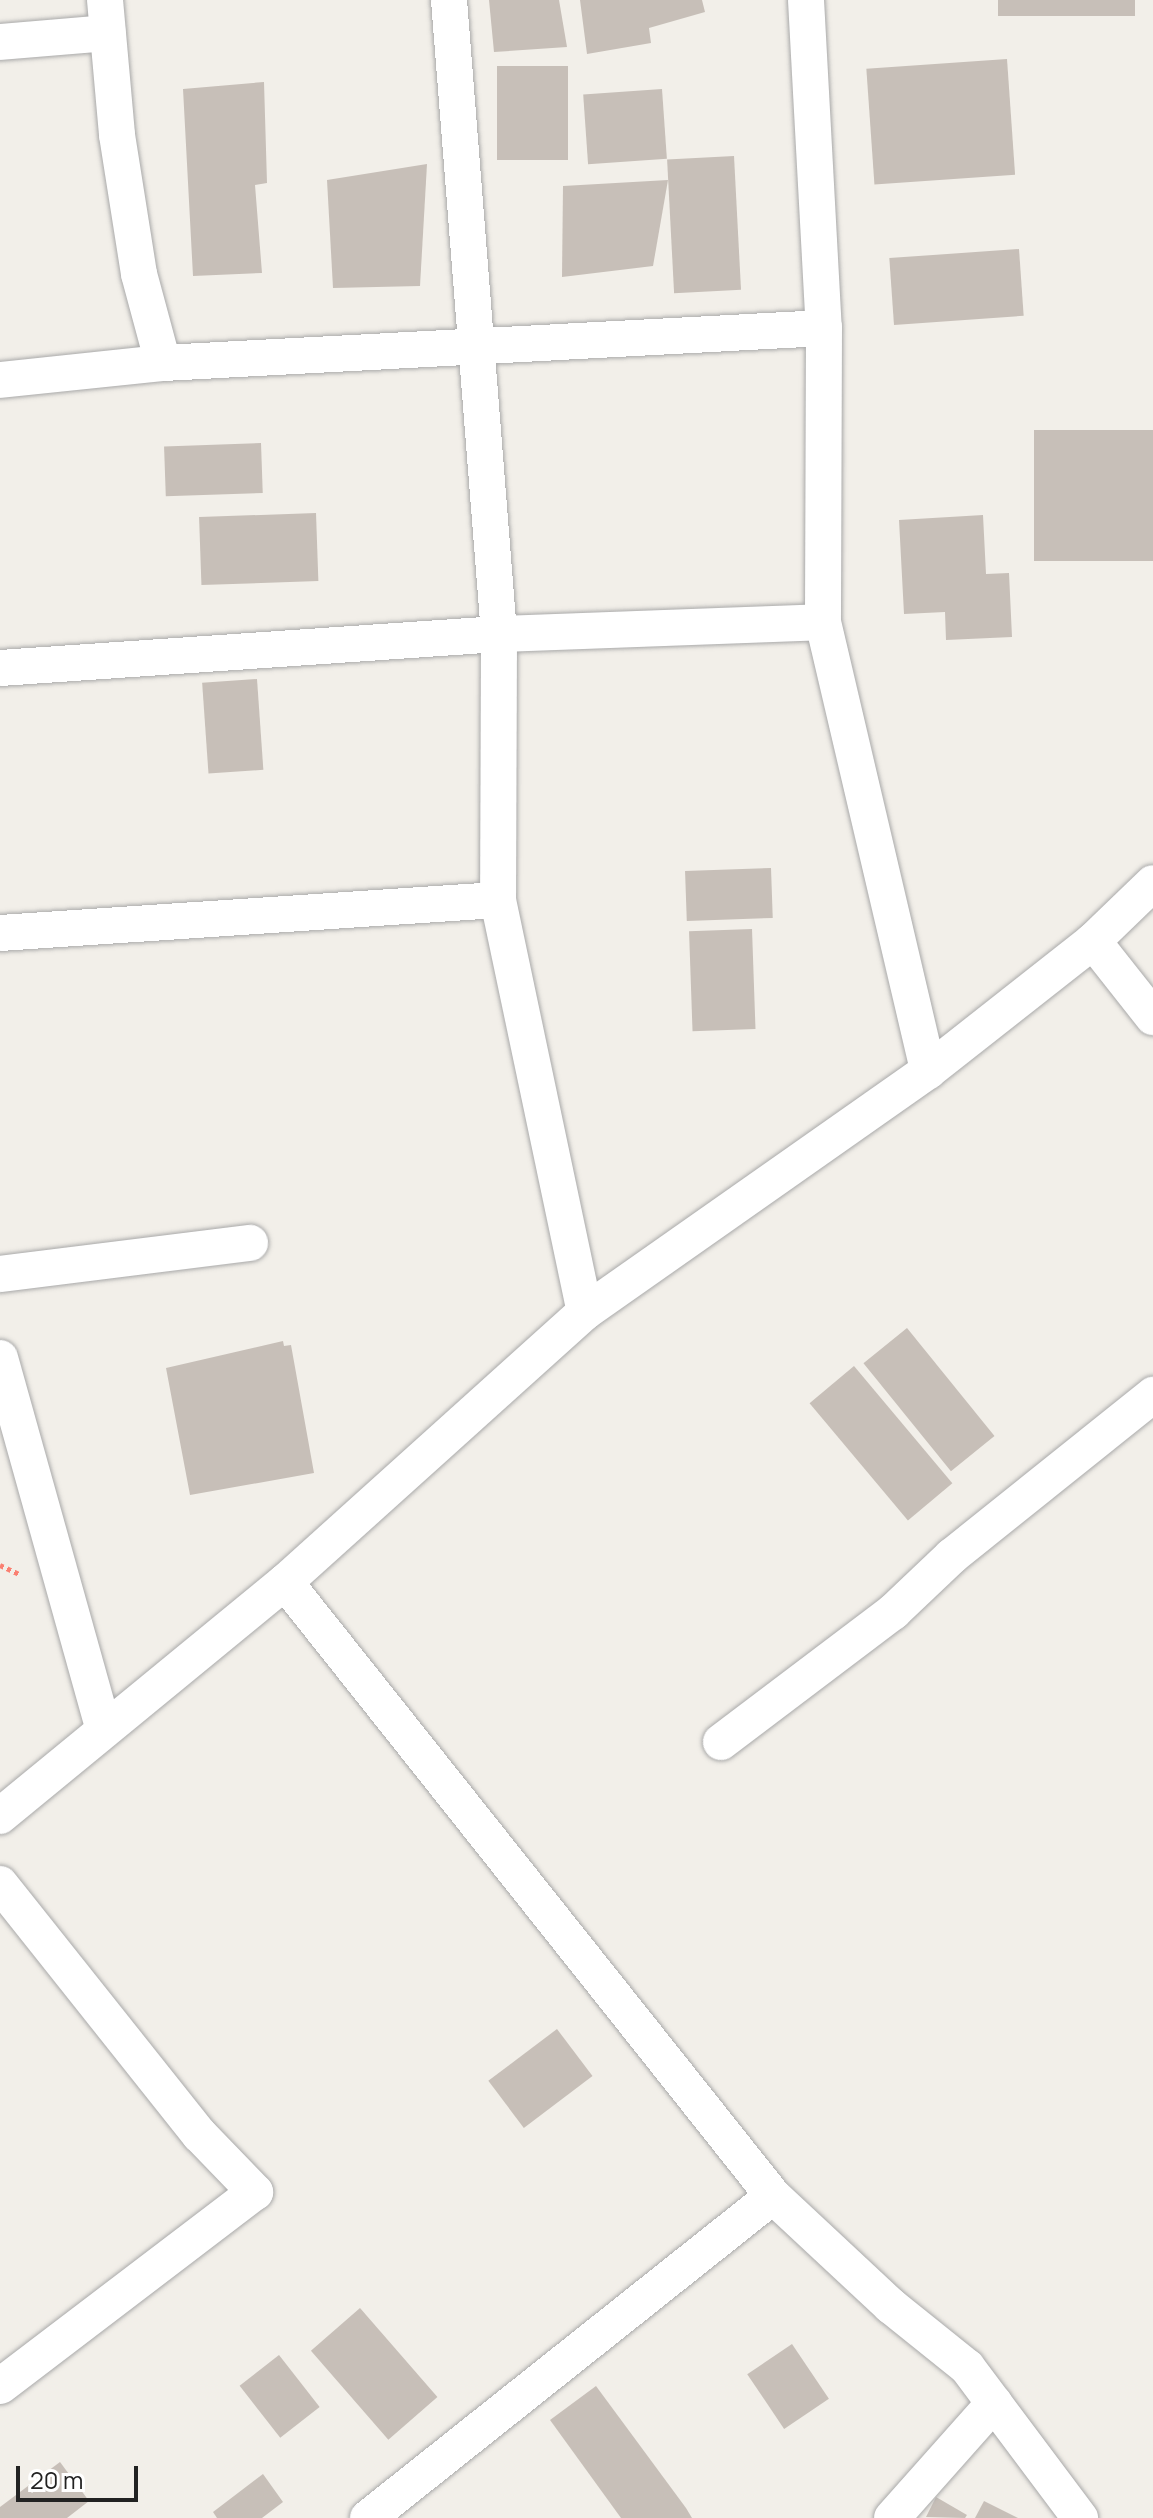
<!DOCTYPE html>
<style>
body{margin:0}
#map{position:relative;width:1153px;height:2518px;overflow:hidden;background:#f2efe9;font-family:Manrope,sans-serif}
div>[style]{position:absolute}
.building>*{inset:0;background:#c7bfb8;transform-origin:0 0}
.path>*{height:5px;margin-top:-2.5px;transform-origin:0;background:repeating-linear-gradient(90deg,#fa8072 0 4px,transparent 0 8px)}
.roads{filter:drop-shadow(0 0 2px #a9a9a9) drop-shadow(0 0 2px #a9a9a9)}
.minor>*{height:36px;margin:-18px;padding:0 18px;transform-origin:18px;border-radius:18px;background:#fff}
span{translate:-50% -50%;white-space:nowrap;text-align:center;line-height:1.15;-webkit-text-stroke:6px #fff;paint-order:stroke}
.scale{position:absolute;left:16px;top:2466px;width:122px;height:36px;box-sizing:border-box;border:4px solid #222;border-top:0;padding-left:10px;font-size:24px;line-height:28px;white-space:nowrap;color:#222;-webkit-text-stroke:6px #fff;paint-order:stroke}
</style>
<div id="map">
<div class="building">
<div style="clip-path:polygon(489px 0,559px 0,567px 47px,494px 52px)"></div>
<div style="clip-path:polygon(580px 0,702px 0,705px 12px,649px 28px,651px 43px,587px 54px)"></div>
<div style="left:998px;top:0;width:137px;height:16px"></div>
<div style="left:1007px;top:59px;width:116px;height:141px;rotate:86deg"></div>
<div style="left:568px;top:66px;width:94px;height:71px;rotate:90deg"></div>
<div style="clip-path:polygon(264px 82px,267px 183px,255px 185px,262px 273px,193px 276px,183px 89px)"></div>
<div style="left:662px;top:89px;width:70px;height:79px;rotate:86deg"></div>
<div style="left:734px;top:156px;width:134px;height:67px;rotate:87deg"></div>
<div style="clip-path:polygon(427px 164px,420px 286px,333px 288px,327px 180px)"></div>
<div style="clip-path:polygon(668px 180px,653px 266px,562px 277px,563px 186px)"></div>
<div style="left:1019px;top:249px;width:67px;height:130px;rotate:86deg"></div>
<div style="left:1153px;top:430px;width:131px;height:119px;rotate:90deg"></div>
<div style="left:261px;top:443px;width:50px;height:97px;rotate:88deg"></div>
<div style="left:316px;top:513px;width:68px;height:117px;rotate:88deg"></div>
<div style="clip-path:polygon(983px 515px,986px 574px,1009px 573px,1012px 637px,946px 640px,945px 612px,904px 614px,899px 520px)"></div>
<div style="left:257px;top:679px;width:91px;height:55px;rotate:86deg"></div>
<div style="left:771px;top:868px;width:50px;height:86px;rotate:88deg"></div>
<div style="left:752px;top:929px;width:100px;height:63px;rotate:88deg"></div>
<div style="left:907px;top:1328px;width:139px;height:56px;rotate:51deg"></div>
<div style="clip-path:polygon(283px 1341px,284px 1346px,291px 1345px,314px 1473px,190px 1495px,166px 1368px)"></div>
<div style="left:854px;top:1366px;width:153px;height:58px;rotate:50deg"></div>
<div style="left:557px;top:2029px;width:59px;height:86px;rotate:53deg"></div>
<div style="left:360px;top:2308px;width:118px;height:65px;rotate:49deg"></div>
<div style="left:792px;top:2344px;width:66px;height:54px;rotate:56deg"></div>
<div style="left:279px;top:2355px;width:66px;height:50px;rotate:52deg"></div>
<div style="clip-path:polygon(596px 2386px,686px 2508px,692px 2518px,621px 2518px,550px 2420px)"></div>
<div style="clip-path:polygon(60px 2462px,89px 2501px,67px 2518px,0 2518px,0 2507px)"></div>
<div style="clip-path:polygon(263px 2474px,283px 2502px,262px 2518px,217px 2518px,213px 2512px)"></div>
<div style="clip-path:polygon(936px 2497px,967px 2515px,965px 2518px,926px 2517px)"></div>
<div style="clip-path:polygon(984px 2501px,1018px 2518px,975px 2518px)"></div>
</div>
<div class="path">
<div style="left:0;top:1565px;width:23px;rotate:25deg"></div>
</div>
<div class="roads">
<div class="minor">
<div style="left:105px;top:0;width:136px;rotate:84.9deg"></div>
<div style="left:117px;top:135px;width:141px;rotate:81deg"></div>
<div style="left:139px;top:274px;width:92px;rotate:74.9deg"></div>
<div style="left:449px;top:0;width:636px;rotate:85.49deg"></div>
<div style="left:499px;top:634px;width:266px;rotate:90.2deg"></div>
<div style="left:498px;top:900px;width:421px;rotate:78.1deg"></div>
<div style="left:806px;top:0;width:328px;rotate:86.9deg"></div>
<div style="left:824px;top:328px;width:294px;rotate:90.2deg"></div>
<div style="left:823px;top:622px;width:461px;rotate:76.8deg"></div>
<div style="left:0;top:42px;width:108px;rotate:-4.8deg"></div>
<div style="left:0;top:380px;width:164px;rotate:-6deg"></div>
<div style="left:163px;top:363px;width:662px;rotate:-3.03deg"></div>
<div style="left:0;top:668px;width:500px;rotate:-3.9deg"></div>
<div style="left:499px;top:634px;width:324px;rotate:-2.1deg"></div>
<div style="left:0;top:933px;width:499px;rotate:-3.8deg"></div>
<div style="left:1093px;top:941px;width:97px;rotate:51.7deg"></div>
<div style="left:0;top:1274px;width:252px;rotate:-7.1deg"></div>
<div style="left:0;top:1358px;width:384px;rotate:74.4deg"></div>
<div style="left:285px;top:1582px;width:784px;rotate:51.52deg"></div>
<div style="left:773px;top:2196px;width:161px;rotate:43deg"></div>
<div style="left:891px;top:2306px;width:97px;rotate:38.8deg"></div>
<div style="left:967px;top:2367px;width:189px;rotate:53.2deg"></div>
<div style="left:721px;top:1742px;width:216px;rotate:-37.1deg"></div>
<div style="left:893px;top:1612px;width:81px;rotate:-43.5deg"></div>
<div style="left:952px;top:1556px;width:258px;rotate:-38.7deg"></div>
<div style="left:0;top:1816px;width:369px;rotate:-39.4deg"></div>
<div style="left:285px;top:1582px;width:404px;rotate:-42deg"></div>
<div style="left:585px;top:1312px;width:419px;rotate:-35.1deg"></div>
<div style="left:928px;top:1071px;width:210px;rotate:-38.2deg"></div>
<div style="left:1093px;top:941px;width:83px;rotate:-44deg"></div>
<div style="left:0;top:1884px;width:320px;rotate:51.5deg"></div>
<div style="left:199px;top:2134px;width:81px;rotate:46deg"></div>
<div style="left:255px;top:2192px;width:320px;rotate:142.7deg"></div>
<div style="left:368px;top:2518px;width:517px;rotate:-38.49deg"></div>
<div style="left:892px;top:2518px;width:154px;rotate:-48.4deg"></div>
</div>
</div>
<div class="scale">20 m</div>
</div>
